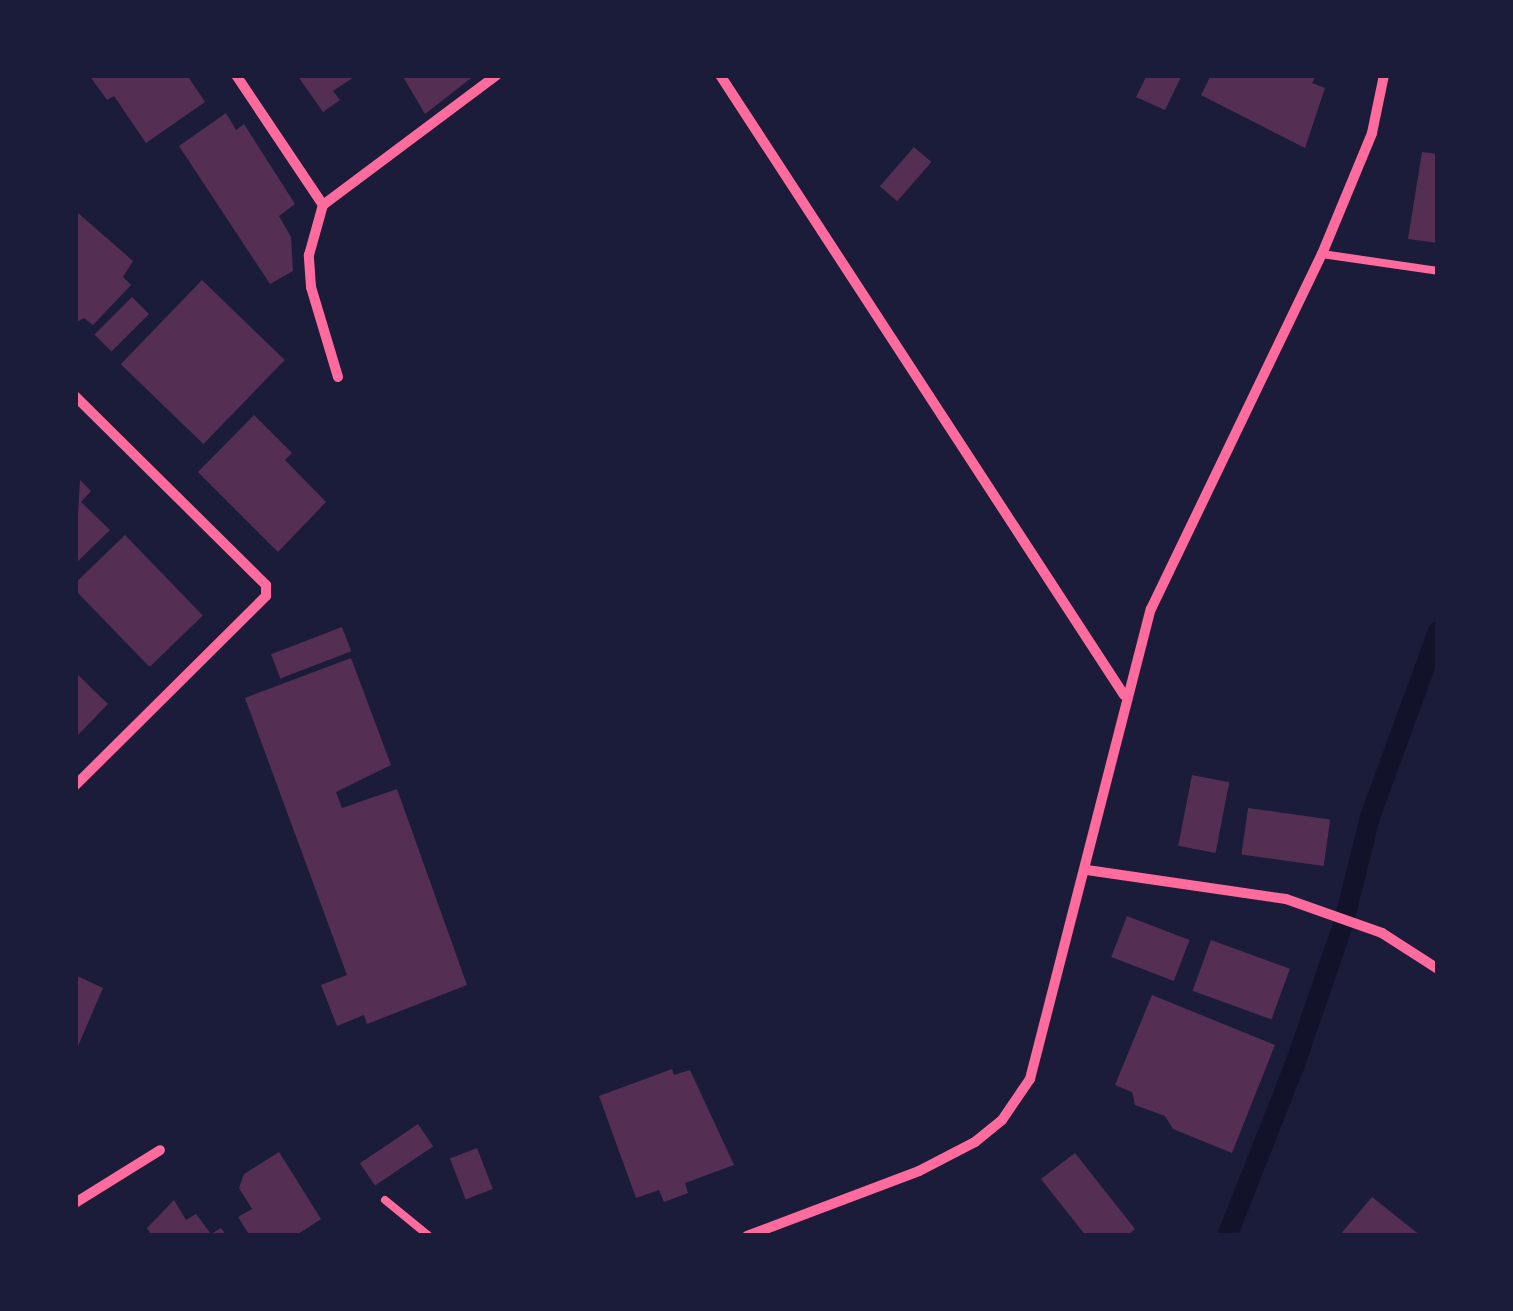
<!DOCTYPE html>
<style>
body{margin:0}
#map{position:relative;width:1513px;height:1311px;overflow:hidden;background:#1b1b3a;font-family:Overpass,sans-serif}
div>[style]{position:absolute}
.stream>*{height:20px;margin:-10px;padding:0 10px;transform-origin:10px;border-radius:10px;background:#12122b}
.building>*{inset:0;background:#542f53;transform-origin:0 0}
.service>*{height:8px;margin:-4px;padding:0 4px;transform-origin:4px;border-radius:4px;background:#ff6b9d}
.minor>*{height:10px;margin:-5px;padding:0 5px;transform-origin:5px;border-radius:5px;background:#ff6b9d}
span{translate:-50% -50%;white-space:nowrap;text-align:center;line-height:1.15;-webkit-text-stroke:9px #1b1b3a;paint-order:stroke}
.frame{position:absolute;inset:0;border:78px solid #1b1b3a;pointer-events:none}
</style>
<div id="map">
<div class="stream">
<div style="left:1227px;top:1236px;width:182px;rotate:-68.4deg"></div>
<div style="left:1294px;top:1067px;width:150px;rotate:-71deg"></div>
<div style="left:1343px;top:925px;width:111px;rotate:-76deg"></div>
<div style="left:1370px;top:817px;width:198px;rotate:-69.9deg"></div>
</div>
<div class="building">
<div style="clip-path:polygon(89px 75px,187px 75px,205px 102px,146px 143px,114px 96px,107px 100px)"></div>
<div style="clip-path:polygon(297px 75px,357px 75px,333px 91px,340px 100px,323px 112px)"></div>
<div style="clip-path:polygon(402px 75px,475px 75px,425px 114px)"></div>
<div style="clip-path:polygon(1147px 75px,1182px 75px,1165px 110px,1136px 97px)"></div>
<div style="clip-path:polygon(1211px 75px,1316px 75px,1312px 83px,1325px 88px,1305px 148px,1201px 95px)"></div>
<div style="clip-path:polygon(226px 113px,236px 130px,244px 124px,295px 204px,279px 216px,291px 237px,293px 271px,270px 284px,179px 146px)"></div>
<div style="left:914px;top:147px;width:23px;height:52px;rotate:41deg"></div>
<div style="clip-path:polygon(1422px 152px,1438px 154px,1438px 243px,1408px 239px)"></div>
<div style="clip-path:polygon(78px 213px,133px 261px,123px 277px,131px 285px,93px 325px,84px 318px,75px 323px)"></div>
<div style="left:202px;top:280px;width:115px;height:117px;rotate:44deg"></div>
<div style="left:132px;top:297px;width:24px;height:53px;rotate:45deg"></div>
<div style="clip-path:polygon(254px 415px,292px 453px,285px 460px,326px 502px,278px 552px,198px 472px)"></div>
<div style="clip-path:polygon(80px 480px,91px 491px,81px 502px,110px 530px,75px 564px)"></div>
<div style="left:125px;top:535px;width:112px;height:74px;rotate:46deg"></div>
<div style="left:342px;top:627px;width:26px;height:76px;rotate:69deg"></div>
<div style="clip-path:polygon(351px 658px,391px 765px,336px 792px,342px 808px,397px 789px,467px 985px,367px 1024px,364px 1015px,337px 1026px,321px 985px,347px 975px,245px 698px)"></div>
<div style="clip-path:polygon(75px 672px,108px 704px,75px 738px)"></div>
<div style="left:1192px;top:775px;width:38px;height:72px;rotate:11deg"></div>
<div style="left:1248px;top:808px;width:83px;height:47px;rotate:8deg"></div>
<div style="left:1127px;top:916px;width:67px;height:44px;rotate:21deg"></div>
<div style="left:1211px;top:940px;width:84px;height:54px;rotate:20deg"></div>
<div style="clip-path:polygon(75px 975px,103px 988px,75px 1053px)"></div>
<div style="clip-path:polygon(1152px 995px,1275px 1045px,1232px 1153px,1173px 1129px,1165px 1116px,1135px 1105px,1132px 1092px,1115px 1085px)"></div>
<div style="clip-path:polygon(672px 1069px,674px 1075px,690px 1070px,734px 1165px,685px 1183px,688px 1193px,664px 1202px,659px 1190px,636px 1198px,599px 1096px)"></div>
<div style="left:418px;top:1124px;width:27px;height:70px;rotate:56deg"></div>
<div style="left:477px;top:1148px;width:44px;height:29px;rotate:69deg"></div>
<div style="clip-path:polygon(279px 1152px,321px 1219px,295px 1236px,250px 1236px,238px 1217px,252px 1209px,239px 1188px,244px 1174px)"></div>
<div style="clip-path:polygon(1075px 1153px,1135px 1229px,1127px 1236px,1086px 1236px,1041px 1179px)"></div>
<div style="clip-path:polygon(1372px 1197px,1421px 1236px,1339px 1236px)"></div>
<div style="clip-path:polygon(174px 1200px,186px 1220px,196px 1214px,211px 1234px,221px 1228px,227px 1236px,152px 1236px,147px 1228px)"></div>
</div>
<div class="service">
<div style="left:1322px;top:254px;width:117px;rotate:8.3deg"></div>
<div style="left:385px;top:1200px;width:57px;rotate:39.3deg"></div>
</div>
<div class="minor">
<div style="left:236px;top:75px;width:156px;rotate:56.2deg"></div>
<div style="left:720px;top:75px;width:740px;rotate:56.91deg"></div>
<div style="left:338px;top:377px;width:94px;rotate:-106.7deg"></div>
<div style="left:311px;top:287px;width:32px;rotate:-94deg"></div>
<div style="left:309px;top:255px;width:52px;rotate:-74.4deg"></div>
<div style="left:323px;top:205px;width:217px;rotate:-36.8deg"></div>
<div style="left:75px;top:396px;width:269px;rotate:44.7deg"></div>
<div style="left:266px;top:585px;width:11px;rotate:90deg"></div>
<div style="left:266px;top:596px;width:269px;rotate:135.2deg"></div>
<div style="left:1087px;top:870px;width:201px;rotate:8.3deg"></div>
<div style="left:1286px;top:899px;width:102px;rotate:19.5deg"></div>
<div style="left:1382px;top:933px;width:67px;rotate:32.7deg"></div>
<div style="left:75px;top:1203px;width:100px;rotate:-31.9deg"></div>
<div style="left:747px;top:1236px;width:184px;rotate:-20.7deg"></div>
<div style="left:919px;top:1171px;width:63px;rotate:-27.4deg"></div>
<div style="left:975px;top:1142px;width:35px;rotate:-39deg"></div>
<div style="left:1002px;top:1120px;width:50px;rotate:-55.7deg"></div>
<div style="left:1030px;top:1079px;width:485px;rotate:-75.6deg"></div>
<div style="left:1151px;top:609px;width:394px;rotate:-64.3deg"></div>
<div style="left:1322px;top:254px;width:131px;rotate:-67.5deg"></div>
<div style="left:1372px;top:133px;width:59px;rotate:-78.3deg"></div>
</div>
<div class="frame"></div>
</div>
